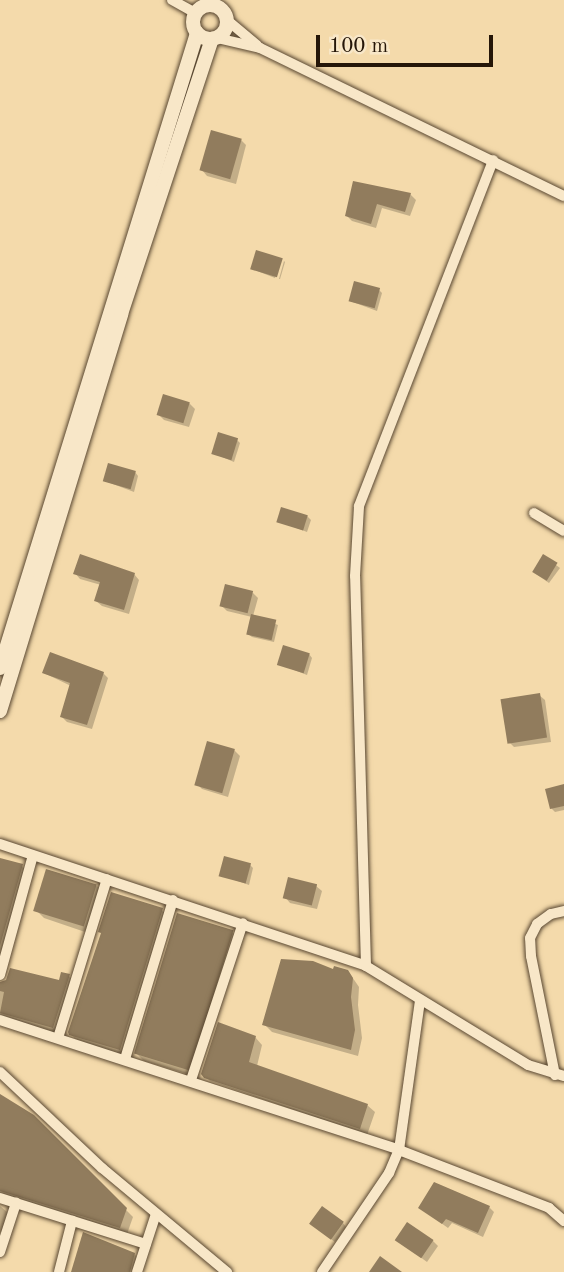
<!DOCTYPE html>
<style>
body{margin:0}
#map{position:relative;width:564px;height:1272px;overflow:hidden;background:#f4daab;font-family:"Old Standard TT",serif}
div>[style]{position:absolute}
.shadow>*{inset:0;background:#0003}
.building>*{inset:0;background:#917c5d;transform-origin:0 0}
.roads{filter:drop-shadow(0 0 2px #594731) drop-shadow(0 0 2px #594731)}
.minor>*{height:10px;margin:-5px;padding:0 5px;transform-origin:5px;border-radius:5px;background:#f8e7c8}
.secondary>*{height:14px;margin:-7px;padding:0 7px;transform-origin:7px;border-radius:7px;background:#f8e7c8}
.secondary>.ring{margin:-7px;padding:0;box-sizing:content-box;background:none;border:14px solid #f8e7c8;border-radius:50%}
span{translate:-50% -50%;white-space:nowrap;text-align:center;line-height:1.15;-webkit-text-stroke:6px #f8e7c8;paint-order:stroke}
.scale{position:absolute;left:316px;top:35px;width:177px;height:32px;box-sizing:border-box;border:4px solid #251608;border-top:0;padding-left:9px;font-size:21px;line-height:24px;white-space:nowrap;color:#251608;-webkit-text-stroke:5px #f8e7c8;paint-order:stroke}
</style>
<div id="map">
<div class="shadow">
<div style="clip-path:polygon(241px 140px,246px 145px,236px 184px,207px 176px,202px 170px)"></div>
<div style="clip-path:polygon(354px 183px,410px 194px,416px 200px,410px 216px,382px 208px,376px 228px,352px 221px,347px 216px)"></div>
<div style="clip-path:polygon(281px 259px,275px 278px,252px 269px)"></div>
<div style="clip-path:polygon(284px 261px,285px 262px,280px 279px,279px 279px)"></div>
<div style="clip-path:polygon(379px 290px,382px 293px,377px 311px,350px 301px)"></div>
<div style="clip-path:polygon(189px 403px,195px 409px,189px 427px,164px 420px,159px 415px)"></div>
<div style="clip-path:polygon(237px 440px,240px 443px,234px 462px,213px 453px)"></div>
<div style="clip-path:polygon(135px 472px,138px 476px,134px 492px,105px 481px)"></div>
<div style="clip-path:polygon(307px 516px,311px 520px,307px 532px,279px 521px)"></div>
<div style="clip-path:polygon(544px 556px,560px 568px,549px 583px,536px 574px)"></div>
<div style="clip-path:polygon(75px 573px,134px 574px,139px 580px,129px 614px,102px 606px,96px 601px,101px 585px,80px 579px)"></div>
<div style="clip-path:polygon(253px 593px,258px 598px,253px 616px,278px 625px,274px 642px,252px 637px,248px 634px,252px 617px,227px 611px,221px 605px)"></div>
<div style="clip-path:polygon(309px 654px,312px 658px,307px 675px,279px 664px)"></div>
<div style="clip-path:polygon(44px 673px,103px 673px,108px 678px,92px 729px,67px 722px,62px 717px,71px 686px)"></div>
<div style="clip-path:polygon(539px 695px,545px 700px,551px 742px,514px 747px,509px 742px)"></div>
<div style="clip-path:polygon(234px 750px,240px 756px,228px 797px,202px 789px,197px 784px)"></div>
<div style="clip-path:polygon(564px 786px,564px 810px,555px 812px,551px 808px)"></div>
<div style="clip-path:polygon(0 859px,22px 866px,29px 873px,0 979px)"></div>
<div style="clip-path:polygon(250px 865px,253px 868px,249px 885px,221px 875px)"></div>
<div style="clip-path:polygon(97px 886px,104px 894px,91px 934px,44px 918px,36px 910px)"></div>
<div style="clip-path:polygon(316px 886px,322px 891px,317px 909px,290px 903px,285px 897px)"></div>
<div style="clip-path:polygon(162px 910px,169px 917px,127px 1056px,78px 1041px,70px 1034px)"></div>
<div style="clip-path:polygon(232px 932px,239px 939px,194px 1076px,144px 1061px,136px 1053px)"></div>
<div style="clip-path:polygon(334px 971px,348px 971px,359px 987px,358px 1005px,362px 1038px,358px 1056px,272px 1032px,264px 1024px)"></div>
<div style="clip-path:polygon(69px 976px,76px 983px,60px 1034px,0 1017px,0 982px,60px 982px)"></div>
<div style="clip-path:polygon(255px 1037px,262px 1045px,257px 1066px,367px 1105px,375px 1112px,367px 1135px,210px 1081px,203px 1074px)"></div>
<div style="clip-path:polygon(0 1096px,33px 1116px,133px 1217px,127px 1234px,0 1202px)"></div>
<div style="clip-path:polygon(0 1206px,13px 1217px,7px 1234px,0 1232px)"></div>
<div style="clip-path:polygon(489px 1207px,494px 1212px,483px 1237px,452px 1223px,448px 1228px,420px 1208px)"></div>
<div style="clip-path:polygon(343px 1223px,346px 1227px,335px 1242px,315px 1227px)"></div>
<div style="clip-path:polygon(397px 1240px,433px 1241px,438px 1246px,427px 1262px)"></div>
<div style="clip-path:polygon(134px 1254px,142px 1262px,138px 1272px,72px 1272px)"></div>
</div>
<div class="building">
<div style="left:211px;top:130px;width:32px;height:42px;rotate:16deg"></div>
<div style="clip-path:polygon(353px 181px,411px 193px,405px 212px,377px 204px,371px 224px,345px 216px)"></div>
<div style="left:256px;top:250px;width:28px;height:20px;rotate:17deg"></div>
<div style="left:354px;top:281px;width:27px;height:21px;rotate:15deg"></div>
<div style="left:163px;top:394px;width:28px;height:22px;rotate:17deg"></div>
<div style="left:218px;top:432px;width:21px;height:23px;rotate:17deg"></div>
<div style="left:108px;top:463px;width:29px;height:19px;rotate:16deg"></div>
<div style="left:281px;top:507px;width:28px;height:16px;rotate:17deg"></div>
<div style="clip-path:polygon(80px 554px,135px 573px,124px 610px,94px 601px,100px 582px,73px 574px)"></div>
<div style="left:543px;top:554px;width:17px;height:21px;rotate:31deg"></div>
<div style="left:225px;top:584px;width:29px;height:23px;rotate:14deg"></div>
<div style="left:251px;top:614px;width:26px;height:21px;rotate:13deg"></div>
<div style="left:283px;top:645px;width:28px;height:21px;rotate:17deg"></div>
<div style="clip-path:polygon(50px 652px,104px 672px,87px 725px,60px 717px,70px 683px,42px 673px)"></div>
<div style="left:540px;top:693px;width:45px;height:40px;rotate:81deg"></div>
<div style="left:207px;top:741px;width:29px;height:46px;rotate:16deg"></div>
<div style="clip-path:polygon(564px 784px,564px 806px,550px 809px,545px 789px)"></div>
<div style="left:224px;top:856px;width:28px;height:21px;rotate:15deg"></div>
<div style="clip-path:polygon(0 858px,23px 864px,0 946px)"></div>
<div style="left:46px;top:869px;width:53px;height:44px;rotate:17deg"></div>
<div style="left:288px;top:877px;width:30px;height:22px;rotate:14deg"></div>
<div style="clip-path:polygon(111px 892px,163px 908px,120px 1050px,69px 1035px,68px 1032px,101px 933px,98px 932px)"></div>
<div style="left:177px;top:913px;width:59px;height:147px;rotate:17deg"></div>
<div style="clip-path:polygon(281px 959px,313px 961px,333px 969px,334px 966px,348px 970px,353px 978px,351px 997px,355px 1030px,351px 1050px,262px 1025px)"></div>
<div style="clip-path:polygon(10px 968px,59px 980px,61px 972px,70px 974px,53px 1028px,0 1013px,4px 992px,0 991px,0 982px,6px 980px)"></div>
<div style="clip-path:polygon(218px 1022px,256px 1036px,249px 1062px,368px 1104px,360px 1129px,204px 1078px,201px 1074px)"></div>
<div style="clip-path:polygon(0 1094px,34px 1115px,127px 1208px,120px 1228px,0 1191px)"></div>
<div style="clip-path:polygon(434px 1182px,490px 1206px,478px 1233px,446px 1219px,442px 1224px,418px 1208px)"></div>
<div style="left:322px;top:1206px;width:27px;height:22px;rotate:36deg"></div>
<div style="left:407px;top:1222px;width:32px;height:22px;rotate:34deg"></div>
<div style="clip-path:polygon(83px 1232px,135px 1253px,130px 1272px,71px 1272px)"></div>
<div style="clip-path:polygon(380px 1256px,402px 1272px,369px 1272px)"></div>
</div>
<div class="roads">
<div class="minor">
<div style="left:172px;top:0;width:26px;rotate:29deg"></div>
<div style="left:227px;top:20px;width:39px;rotate:40deg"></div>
<div style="left:217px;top:38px;width:44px;rotate:13.1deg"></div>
<div style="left:260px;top:48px;width:338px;rotate:26deg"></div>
<div style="left:534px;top:513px;width:35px;rotate:31deg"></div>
<div style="left:0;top:844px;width:386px;rotate:18.4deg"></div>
<div style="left:366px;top:966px;width:190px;rotate:31.4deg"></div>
<div style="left:528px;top:1065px;width:38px;rotate:17deg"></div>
<div style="left:366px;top:966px;width:390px;rotate:-91.6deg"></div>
<div style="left:355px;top:576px;width:70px;rotate:-86.7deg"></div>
<div style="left:359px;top:506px;width:371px;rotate:-68.8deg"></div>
<div style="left:0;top:975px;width:124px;rotate:-74.6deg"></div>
<div style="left:0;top:1020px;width:420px;rotate:18deg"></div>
<div style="left:399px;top:1150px;width:161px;rotate:21.1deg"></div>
<div style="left:549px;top:1208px;width:20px;rotate:41deg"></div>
<div style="left:58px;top:1038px;width:166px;rotate:-72.9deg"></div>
<div style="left:125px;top:1059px;width:166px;rotate:-73.2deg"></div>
<div style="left:0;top:1072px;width:140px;rotate:43.3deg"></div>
<div style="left:102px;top:1168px;width:163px;rotate:39.8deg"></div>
<div style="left:555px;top:1075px;width:121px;rotate:-101.4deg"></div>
<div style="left:531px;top:956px;width:18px;rotate:-93deg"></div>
<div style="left:530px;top:938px;width:16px;rotate:-63deg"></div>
<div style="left:537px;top:924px;width:17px;rotate:-36deg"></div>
<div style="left:551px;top:914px;width:13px;rotate:-13deg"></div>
<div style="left:191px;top:1080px;width:165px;rotate:-71.7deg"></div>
<div style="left:0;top:1198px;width:153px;rotate:17.5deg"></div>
<div style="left:0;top:1252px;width:52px;rotate:-71.9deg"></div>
<div style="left:59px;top:1272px;width:53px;rotate:-75.7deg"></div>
<div style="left:137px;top:1272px;width:61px;rotate:-71.9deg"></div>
<div style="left:322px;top:1272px;width:120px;rotate:-55.9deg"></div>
<div style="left:389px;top:1173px;width:25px;rotate:-67deg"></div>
<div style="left:399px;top:1150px;width:151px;rotate:-82deg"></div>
</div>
<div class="secondary">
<div class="ring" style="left:193px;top:5px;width:20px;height:20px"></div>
<div style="left:0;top:668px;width:665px;rotate:-72.76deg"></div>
<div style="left:0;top:711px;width:415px;rotate:-73deg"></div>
<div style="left:121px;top:314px;width:290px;rotate:-71.7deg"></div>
</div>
</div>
<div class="scale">100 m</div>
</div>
